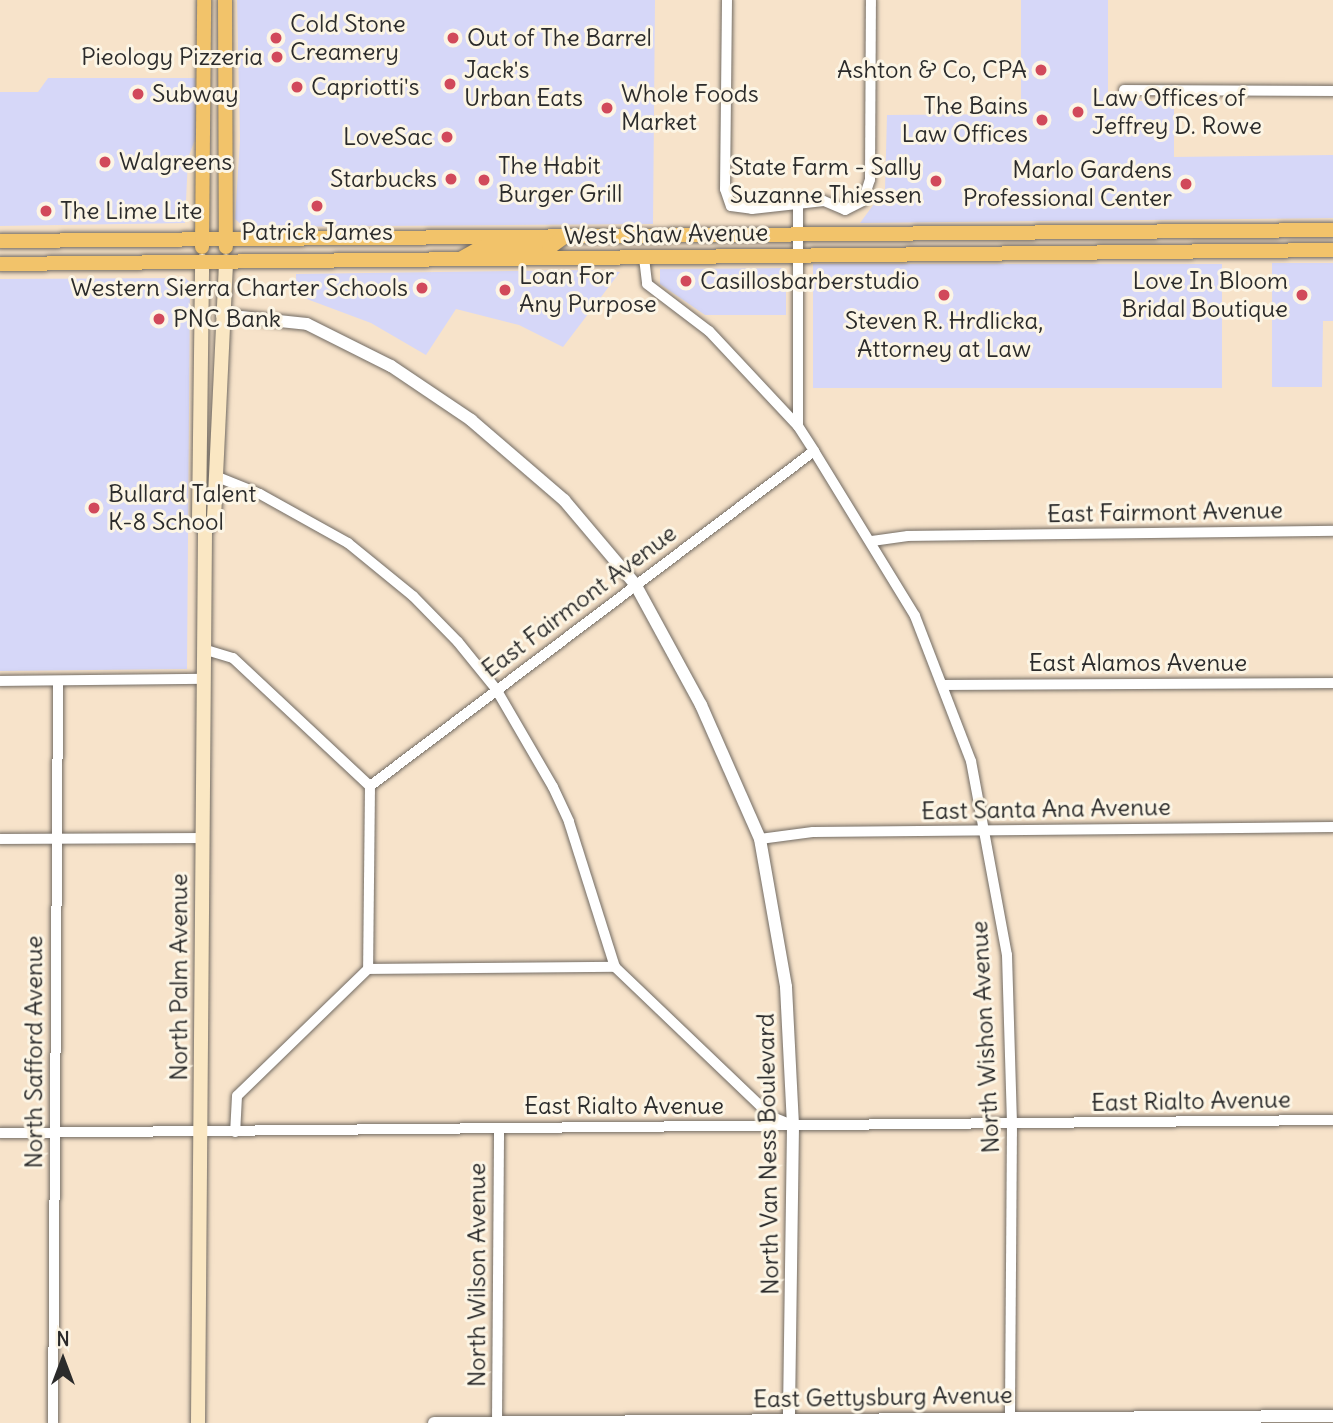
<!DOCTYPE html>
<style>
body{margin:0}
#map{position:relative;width:1333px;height:1423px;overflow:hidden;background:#f7e3ca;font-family:Delius,sans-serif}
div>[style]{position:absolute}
.built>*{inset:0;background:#d6d7f8;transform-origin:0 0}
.roads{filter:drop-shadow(0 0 2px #726b63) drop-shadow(0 0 2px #726b63)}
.minor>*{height:10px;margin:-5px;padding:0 5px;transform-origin:5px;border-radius:5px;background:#fff}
.tertiary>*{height:12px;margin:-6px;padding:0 6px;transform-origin:6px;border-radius:6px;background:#fff}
.secondary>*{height:14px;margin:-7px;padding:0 7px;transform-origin:7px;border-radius:7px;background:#fae7c3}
.primary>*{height:14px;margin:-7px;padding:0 7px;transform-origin:7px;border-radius:7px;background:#f2c36a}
.dots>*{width:19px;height:19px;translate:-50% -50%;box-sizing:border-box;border:4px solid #fcf5e5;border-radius:50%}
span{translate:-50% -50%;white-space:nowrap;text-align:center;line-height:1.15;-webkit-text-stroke:6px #fcf5e5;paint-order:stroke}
.poi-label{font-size:24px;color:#2b2b2b}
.left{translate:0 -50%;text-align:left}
.right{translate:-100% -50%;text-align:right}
.street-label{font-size:24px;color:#2b2b2b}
.north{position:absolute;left:28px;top:1325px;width:70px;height:70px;-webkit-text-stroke:5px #fcf5e5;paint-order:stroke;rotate:0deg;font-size:19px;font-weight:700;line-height:28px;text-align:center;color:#2b2b2b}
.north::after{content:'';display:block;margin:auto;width:24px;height:32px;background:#2b2b2b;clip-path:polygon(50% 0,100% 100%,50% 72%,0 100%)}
</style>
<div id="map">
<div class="built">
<div style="clip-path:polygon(237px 0,655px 0,653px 224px,244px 227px,235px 219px,240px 140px)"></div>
<div style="clip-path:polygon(1021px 0,1108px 0,1108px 101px,1174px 101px,1174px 157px,1333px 155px,1333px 218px,860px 223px,885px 189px,887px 115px,1021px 114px)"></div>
<div style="clip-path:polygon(48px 78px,195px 78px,196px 137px,188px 158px,185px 223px,0 226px,0 92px,38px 92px)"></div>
<div style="clip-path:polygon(1272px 263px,1333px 263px,1333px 321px,1323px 321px,1322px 387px,1272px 387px)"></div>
<div style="left:1222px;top:264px;width:124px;height:409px;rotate:90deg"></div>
<div style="clip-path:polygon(782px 268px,786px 274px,786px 315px,705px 315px,660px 284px,660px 269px)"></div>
<div style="clip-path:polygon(589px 270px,620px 272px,563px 347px,519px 325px,456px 309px,426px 355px,371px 323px,296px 295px,296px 274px)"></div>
<div style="clip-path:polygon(0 279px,185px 278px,190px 282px,187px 669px,0 671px)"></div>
</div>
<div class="roads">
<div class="minor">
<div style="left:727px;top:0;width:189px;rotate:90.6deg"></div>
<div style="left:725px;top:189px;width:18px;rotate:71deg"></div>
<div style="left:731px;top:206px;width:21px;rotate:8deg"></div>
<div style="left:752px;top:209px;width:72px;rotate:-6.3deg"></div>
<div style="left:824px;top:201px;width:23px;rotate:23deg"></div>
<div style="left:845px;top:210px;width:20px;rotate:-27deg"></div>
<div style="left:863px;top:201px;width:22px;rotate:-72deg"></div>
<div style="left:870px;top:180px;width:180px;rotate:-89.7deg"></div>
<div style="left:1124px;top:90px;width:209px;rotate:0.3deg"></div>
<div style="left:644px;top:258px;width:26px;rotate:83deg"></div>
<div style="left:647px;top:284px;width:78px;rotate:37.2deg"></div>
<div style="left:709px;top:331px;width:130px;rotate:46.9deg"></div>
<div style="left:798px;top:426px;width:30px;rotate:57deg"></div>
<div style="left:814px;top:451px;width:193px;rotate:58.5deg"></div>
<div style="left:915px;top:616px;width:155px;rotate:68.9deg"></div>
<div style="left:971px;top:761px;width:197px;rotate:79.5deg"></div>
<div style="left:1007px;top:955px;width:169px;rotate:88.3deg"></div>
<div style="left:1012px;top:1124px;width:298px;rotate:90.4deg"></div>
<div style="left:798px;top:426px;width:224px;rotate:-90deg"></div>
<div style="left:215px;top:476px;width:48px;rotate:21.8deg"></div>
<div style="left:260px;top:494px;width:101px;rotate:29.1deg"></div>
<div style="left:348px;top:543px;width:84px;rotate:39.2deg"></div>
<div style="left:413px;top:596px;width:64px;rotate:45.6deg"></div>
<div style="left:458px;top:642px;width:60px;rotate:51deg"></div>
<div style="left:496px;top:689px;width:113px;rotate:59.8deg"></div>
<div style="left:553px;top:787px;width:38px;rotate:65deg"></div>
<div style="left:569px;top:822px;width:152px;rotate:72.4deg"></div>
<div style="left:615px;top:967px;width:217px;rotate:43.7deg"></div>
<div style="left:772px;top:1117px;width:18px;rotate:22deg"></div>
<div style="left:872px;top:541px;width:36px;rotate:-8deg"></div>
<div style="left:908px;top:536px;width:425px;rotate:-0.7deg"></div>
<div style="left:203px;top:649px;width:31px;rotate:17deg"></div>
<div style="left:233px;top:658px;width:187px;rotate:43.1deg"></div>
<div style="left:370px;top:786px;width:183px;rotate:90.6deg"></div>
<div style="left:368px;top:969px;width:182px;rotate:135.9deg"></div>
<div style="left:237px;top:1096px;width:36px;rotate:93deg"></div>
<div style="left:0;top:681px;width:203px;rotate:-0.6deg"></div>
<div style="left:944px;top:685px;width:389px;rotate:-0.3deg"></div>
<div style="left:370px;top:786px;width:556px;rotate:-37.03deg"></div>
<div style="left:0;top:839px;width:202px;rotate:-0.3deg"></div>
<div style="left:760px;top:839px;width:53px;rotate:-7.5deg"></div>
<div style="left:813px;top:832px;width:520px;rotate:-0.55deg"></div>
<div style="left:368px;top:969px;width:247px;rotate:-0.5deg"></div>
<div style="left:0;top:1133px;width:1333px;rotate:-0.56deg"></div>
<div style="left:53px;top:1423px;width:742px;rotate:-89.61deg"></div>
<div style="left:497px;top:1423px;width:295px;rotate:-89.6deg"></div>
</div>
<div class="tertiary">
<div style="left:222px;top:315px;width:85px;rotate:6deg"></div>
<div style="left:307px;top:324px;width:94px;rotate:26.6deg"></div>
<div style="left:391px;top:366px;width:97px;rotate:34deg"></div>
<div style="left:471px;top:420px;width:123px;rotate:40.7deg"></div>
<div style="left:564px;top:500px;width:110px;rotate:49.8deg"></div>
<div style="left:635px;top:584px;width:138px;rotate:61.4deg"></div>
<div style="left:701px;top:705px;width:146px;rotate:66.2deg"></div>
<div style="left:760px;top:839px;width:150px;rotate:80deg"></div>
<div style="left:786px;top:987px;width:139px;rotate:87.1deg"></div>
<div style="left:793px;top:1126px;width:297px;rotate:90.8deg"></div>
<div style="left:434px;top:1423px;width:899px;rotate:-0.45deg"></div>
</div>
<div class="secondary">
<div style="left:205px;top:531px;width:16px;rotate:-55deg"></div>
<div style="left:214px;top:518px;width:257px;rotate:-87.3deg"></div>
<div style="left:198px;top:1423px;width:892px;rotate:-89.55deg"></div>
<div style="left:205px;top:531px;width:13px;rotate:-117deg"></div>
<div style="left:199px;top:519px;width:258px;rotate:-89.3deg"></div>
</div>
<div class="primary">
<div style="left:225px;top:0;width:247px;rotate:89.8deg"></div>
<div style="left:0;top:241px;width:1333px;rotate:-0.47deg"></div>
<div style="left:202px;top:247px;width:247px;rotate:-89.5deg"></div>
<div style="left:460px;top:259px;width:23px;rotate:-29deg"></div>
<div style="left:480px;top:248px;width:69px"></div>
<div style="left:549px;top:248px;width:19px;rotate:-36deg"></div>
<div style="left:0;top:264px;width:1333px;rotate:-0.6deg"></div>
</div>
</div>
<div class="dots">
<div style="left:276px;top:38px;background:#d1495b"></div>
<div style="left:453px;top:38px;background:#d1495b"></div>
<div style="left:277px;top:57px;background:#d1495b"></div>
<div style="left:1041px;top:70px;background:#d1495b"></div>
<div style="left:450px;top:84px;background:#d1495b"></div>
<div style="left:297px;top:87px;background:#d1495b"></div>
<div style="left:138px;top:94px;background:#d1495b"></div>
<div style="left:607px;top:108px;background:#d1495b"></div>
<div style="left:1078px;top:112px;background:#d1495b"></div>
<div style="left:1042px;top:120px;background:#d1495b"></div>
<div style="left:447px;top:137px;background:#d1495b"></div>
<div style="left:105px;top:162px;background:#d1495b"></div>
<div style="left:451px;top:179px;background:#d1495b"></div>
<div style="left:484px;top:180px;background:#d1495b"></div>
<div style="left:936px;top:181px;background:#d1495b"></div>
<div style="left:1186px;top:184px;background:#d1495b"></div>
<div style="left:317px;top:206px;background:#d1495b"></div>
<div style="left:46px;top:211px;background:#d1495b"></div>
<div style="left:686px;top:281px;background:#d1495b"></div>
<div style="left:422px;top:288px;background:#d1495b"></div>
<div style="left:505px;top:290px;background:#d1495b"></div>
<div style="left:944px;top:295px;background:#d1495b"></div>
<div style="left:1302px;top:295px;background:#d1495b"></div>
<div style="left:159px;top:319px;background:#d1495b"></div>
<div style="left:94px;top:508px;background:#d1495b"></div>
</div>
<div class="poi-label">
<span class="left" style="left:290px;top:38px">Cold Stone<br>Creamery</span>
<span class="left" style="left:467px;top:38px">Out of The Barrel</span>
<span class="right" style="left:263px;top:57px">Pieology Pizzeria</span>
<span class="left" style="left:464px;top:84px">Jack's<br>Urban Eats</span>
<span class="right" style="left:1027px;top:70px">Ashton &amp; Co, CPA</span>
<span class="left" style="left:311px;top:87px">Capriotti's</span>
<span class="left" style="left:152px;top:94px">Subway</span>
<span class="left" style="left:621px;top:108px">Whole Foods<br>Market</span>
<span class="left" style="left:1092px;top:112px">Law Offices of<br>Jeffrey D. Rowe</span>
<span class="right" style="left:1028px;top:120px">The Bains<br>Law Offices</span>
<span class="right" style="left:433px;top:137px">LoveSac</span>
<span class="left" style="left:119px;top:162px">Walgreens</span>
<span class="left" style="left:498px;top:180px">The Habit<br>Burger Grill</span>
<span class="right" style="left:922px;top:181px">State Farm - Sally<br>Suzanne Thiessen</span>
<span class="right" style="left:1172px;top:184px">Marlo Gardens<br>Professional Center</span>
<span class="right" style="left:437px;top:179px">Starbucks</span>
<span class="left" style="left:60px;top:211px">The Lime Lite</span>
<span style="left:317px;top:232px">Patrick James</span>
<span class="left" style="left:519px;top:290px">Loan For<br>Any Purpose</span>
<span class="left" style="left:700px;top:281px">Casillosbarberstudio</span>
<span class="right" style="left:1288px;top:295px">Love In Bloom<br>Bridal Boutique</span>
<span class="right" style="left:408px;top:288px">Western Sierra Charter Schools</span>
<span class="left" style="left:173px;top:319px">PNC Bank</span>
<span style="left:944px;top:335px">Steven R. Hrdlicka,<br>Attorney at Law</span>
<span class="left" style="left:108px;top:508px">Bullard Talent<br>K-8 School</span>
</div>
<div class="street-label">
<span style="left:666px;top:234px;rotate:-1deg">West Shaw Avenue</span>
<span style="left:1165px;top:512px;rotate:-1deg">East Fairmont Avenue</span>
<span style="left:579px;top:601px;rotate:-37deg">East Fairmont Avenue</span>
<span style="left:1138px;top:663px">East Alamos Avenue</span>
<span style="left:1046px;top:809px;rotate:-1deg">East Santa Ana Avenue</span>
<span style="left:179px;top:977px;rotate:-90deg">North Palm Avenue</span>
<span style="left:985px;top:1037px;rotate:-93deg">North Wishon Avenue</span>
<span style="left:34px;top:1052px;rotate:-90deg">North Safford Avenue</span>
<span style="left:1191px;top:1101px;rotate:-1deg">East Rialto Avenue</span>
<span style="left:624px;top:1106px">East Rialto Avenue</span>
<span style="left:768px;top:1154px;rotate:-91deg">North Van Ness Boulevard</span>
<span style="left:477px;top:1275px;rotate:-90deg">North Wilson Avenue</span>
<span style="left:883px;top:1397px;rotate:-1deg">East Gettysburg Avenue</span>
</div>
<div class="north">N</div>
</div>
